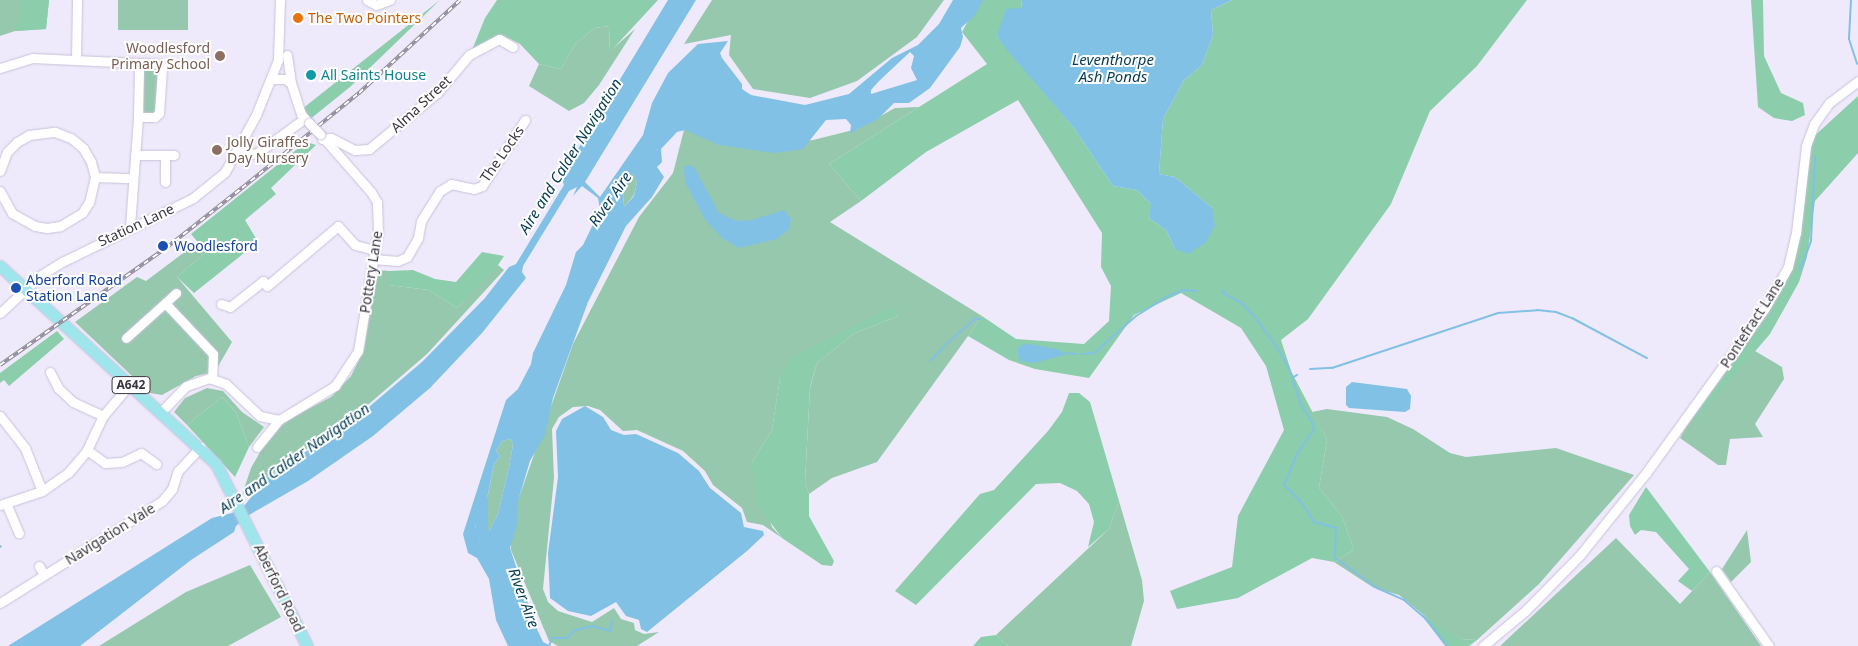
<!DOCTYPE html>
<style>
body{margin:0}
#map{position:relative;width:1858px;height:646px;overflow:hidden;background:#efeafb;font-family:"Noto Sans",sans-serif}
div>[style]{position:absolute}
.green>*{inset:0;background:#95c8ad;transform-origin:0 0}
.forest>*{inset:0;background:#8ccdab}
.water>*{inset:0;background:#81c1e5}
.stream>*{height:2px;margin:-1px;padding:0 1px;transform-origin:1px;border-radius:1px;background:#81c1e5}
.river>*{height:12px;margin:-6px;padding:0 6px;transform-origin:6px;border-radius:6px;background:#81c1e5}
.roads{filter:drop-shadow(0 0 1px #c9c1db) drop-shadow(0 0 1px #c9c1db)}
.minor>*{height:9px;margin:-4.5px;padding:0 4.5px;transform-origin:4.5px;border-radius:4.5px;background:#fff}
.major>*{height:11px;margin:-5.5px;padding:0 5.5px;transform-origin:5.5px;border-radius:5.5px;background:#9fe5ec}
.rail>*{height:4px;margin-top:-2px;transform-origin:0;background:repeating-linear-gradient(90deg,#fff 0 5.5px,#918c9a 0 11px);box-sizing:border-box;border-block:1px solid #918c9a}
.bridges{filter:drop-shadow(0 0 1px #c9c1db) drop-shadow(0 0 1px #c9c1db)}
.minor-bridge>*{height:9px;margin:-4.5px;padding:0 4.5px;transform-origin:4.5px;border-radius:4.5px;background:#fff}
.dots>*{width:14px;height:14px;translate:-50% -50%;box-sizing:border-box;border:2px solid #fff;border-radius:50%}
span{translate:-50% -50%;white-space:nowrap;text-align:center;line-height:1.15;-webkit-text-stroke:4px #fff;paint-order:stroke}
.shield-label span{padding:1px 4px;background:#fff;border:1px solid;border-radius:4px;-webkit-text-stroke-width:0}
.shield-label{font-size:12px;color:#393540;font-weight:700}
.food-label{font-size:14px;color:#c56008}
.left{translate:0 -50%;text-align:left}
.education-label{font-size:14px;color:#785e54}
.right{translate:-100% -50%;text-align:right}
.culture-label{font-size:14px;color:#0d838f}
.street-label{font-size:14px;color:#393540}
.transit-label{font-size:14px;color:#164399}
.water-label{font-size:15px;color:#043c54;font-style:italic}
</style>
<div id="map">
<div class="green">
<div style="clip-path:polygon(0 0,49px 0,46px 29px,15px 31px,0 36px)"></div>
<div style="left:118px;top:0;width:70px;height:30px"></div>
<div style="clip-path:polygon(712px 0,944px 0,917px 37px,857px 81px,810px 98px,753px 89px,729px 55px,731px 35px,684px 44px)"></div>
<div style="clip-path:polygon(610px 26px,609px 52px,635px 29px,599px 85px,584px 103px,569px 111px,529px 86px,539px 64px,561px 69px,575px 44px,595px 28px)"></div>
<div style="clip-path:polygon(148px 67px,159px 68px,155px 114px,145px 113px,141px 108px,143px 72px)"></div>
<div style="clip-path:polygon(919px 107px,829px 164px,861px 201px,830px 222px,982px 316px,968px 336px,877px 462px,832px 478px,809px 494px,805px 482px,810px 388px,817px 363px,853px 334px,898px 316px,889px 308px,780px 378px,772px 430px,752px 462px,772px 527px,782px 538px,763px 525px,747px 522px,742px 508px,713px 485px,705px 471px,683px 451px,637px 430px,623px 431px,600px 410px,588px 406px,573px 407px,559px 417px,552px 429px,554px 478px,543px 589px,548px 602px,558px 611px,592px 622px,614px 608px,621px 619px,634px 623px,635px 630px,644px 634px,659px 632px,637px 646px,558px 646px,549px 641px,511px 550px,510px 523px,573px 344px,639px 217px,673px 173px,685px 126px,777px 144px,813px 140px,857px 129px,895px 108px)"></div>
<div style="clip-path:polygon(630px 175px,634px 175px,637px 182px,634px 195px,624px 207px,623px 194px)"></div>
<div style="clip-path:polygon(198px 242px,206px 252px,177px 277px,232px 342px,215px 372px,196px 376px,162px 395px,150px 393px,75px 322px,137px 277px,146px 281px)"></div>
<div style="clip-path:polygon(498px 265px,504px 270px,427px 354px,363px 409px,242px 495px,251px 468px,271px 433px,284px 422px,331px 397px,351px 376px,364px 350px,377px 270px,389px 271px,389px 285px,429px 290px,457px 308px)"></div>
<div style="clip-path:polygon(1755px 351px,1782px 367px,1784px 379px,1755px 424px,1763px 437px,1730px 439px,1726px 465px,1718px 465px,1680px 438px,1692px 415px,1695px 420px)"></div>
<div style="clip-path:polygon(207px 388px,223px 391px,242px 412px,264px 427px,249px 447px,236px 412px,222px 397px,187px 425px,174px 412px,185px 398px)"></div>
<div style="clip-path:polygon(1327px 409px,1387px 417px,1413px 429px,1450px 453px,1466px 457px,1556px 448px,1634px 475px,1539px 584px,1477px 640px,1461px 639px,1441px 629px,1399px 595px,1374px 588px,1334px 562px,1354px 550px,1342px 516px,1319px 488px,1327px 440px,1312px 412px)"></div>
<div style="clip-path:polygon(511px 439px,513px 445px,509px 467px,498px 514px,484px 541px,480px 541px,475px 526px,486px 505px,494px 464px,500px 456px,496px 451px,502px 441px)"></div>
<div style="clip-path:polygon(1119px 501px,1142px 580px,1144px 601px,1131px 646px,1008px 646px,996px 635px,1109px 529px)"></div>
<div style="clip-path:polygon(1747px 530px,1751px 562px,1731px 582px,1722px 569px)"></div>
<div style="clip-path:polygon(1616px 538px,1680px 604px,1710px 572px,1761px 646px,1500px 646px)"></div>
<div style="clip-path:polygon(250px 565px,281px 617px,228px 646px,99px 646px,186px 592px)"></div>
</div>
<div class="forest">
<div style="clip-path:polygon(22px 0,49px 0,46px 29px,15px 31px)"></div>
<div style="clip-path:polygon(440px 0,350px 87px,309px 120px,302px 109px)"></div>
<div style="clip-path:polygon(497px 0,658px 0,609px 53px,610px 26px,595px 28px,575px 44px,561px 69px,539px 64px,520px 44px,502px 35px,477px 50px,472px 50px,485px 18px)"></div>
<div style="clip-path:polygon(979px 0,1022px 0,1021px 8px,997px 36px,1074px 128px,1113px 186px,1137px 190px,1152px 205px,1149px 218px,1166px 230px,1175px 249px,1212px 208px,1175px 177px,1159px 174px,1163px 119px,1184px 80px,1202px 65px,1213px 35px,1211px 10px,1232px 0,1527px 0,1477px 66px,1430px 111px,1391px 204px,1308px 319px,1281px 340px,1291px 371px,1327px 440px,1319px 488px,1342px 516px,1354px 550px,1334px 562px,1312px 558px,1238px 598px,1177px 609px,1170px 591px,1232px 567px,1238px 516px,1284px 430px,1266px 366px,1241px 328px,1181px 293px,1134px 315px,1089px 378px,1035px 369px,1009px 360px,968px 336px,982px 316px,1016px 339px,1084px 344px,1109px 321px,1111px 286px,1101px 267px,1102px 233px,1018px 100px,926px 152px,861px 201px,829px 164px,987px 64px,962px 32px)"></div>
<div style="clip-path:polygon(1751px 0,1763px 0,1764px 56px,1781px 93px,1803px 103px,1805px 115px,1792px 121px,1774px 118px,1758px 107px)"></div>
<div style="clip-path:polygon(1858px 96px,1858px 153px,1815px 201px,1807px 257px,1799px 282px,1770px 334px,1695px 421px,1692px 415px,1752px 335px,1795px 257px,1811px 139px)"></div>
<div style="clip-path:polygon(306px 142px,316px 145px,271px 188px,276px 194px,245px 220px,258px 242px,194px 293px,177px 277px,206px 252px,191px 234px)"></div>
<div style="clip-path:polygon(482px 252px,504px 256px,494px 271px,457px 308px,429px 290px,389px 285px,389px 271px,413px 270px,435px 279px,456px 282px)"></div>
<div style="clip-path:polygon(889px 308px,897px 309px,898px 316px,853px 334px,817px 363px,810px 387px,805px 482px,809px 494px,809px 516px,834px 561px,832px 566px,822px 565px,782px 538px,756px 503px,752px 462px,772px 430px,780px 378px,790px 358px)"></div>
<div style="clip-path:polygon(57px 331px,64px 339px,9px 386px,4px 380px,0 383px,0 373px)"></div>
<div style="clip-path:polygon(1069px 393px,1079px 393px,1090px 402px,1119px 501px,1109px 529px,1088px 547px,1094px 522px,1089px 504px,1077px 491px,1060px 483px,1036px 484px,916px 605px,895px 591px,980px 494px,994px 490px,1048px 431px,1062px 412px)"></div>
<div style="clip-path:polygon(222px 397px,236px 412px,249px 447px,235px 477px,187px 425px)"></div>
<div style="clip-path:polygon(1646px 487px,1710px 572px,1692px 591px,1678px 581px,1689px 569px,1656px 532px,1641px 530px,1635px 535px,1630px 526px,1629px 515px)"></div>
<div style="clip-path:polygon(1420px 613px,1461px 639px,1477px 640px,1469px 646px,1445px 646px)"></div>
<div style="clip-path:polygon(996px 635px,1008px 646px,973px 646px,981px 637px)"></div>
</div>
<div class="water">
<div style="clip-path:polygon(evenodd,668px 0,696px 0,585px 182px,600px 197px,643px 135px,652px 103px,668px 73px,698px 44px,728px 41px,720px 53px,722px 58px,742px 84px,742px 89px,751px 95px,805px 105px,849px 94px,892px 58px,918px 45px,939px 24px,953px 0,983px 0,975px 15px,961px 28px,963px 37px,960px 47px,930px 88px,909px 103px,894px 103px,878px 119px,850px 133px,851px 125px,846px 119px,826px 120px,803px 149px,775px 153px,719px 145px,685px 130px,677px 132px,661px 149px,662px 162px,657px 167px,664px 177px,652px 197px,626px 226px,588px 302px,553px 398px,545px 435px,530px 461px,518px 501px,517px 524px,510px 548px,536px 627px,543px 642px,551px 646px,508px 646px,496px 620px,489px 579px,477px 558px,468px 553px,463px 534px,506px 400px,518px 389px,531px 364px,533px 353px,566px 285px,576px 252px,583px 245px,600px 210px,598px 198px,582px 186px,573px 196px,577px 187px,569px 191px,523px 266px,522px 272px,526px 278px,482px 333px,430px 388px,373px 436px,308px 481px,249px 515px,236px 526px,234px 532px,191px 560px,80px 646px,8px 646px,212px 518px,232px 513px,245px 505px,265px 479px,356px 418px,422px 362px,485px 298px,509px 267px,516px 264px,564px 185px,561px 177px,668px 0,910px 52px,914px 56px,911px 68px,917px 80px,871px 94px,871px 90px,879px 81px,910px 52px,668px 0,633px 174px,637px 182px,634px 196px,624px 207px,623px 194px,633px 174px,668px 0,511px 439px,513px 445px,509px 467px,498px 514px,484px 541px,480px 541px,475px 526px,484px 514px,494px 464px,500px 456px,496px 451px,502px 441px,511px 439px)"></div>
<div style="clip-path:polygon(1022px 0,1232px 0,1211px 10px,1213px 35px,1202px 65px,1184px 80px,1163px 119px,1159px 174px,1175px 177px,1212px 208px,1215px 225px,1206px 242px,1188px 254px,1175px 249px,1166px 230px,1149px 218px,1151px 204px,1137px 190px,1113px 186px,1074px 128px,1007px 50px,997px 36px,1006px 9px,1021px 8px)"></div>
<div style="clip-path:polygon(688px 165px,694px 167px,719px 213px,736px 221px,752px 220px,784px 210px,791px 219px,789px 229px,777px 239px,739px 248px,722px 238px,704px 218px,685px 182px,684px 167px)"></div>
<div style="clip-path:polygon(1030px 344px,1060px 350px,1064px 355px,1034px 363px,1020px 361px,1017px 351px,1021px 345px)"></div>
<div style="clip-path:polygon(1352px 382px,1407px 389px,1411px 396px,1410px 409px,1405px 412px,1349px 408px,1346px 405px,1346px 387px)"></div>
<div style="clip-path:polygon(585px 406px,603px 417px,611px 430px,624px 435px,636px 434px,678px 453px,699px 471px,710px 488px,741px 513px,744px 527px,763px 531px,764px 535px,747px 551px,647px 632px,641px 629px,639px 620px,626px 616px,616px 602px,591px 616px,568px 611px,550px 598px,548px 553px,558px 477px,556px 431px,562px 419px)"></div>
</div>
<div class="stream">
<div style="left:1851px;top:0;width:39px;rotate:93deg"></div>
<div style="left:1849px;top:39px;width:26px;rotate:72deg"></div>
<div style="left:1800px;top:270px;width:31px;rotate:-69deg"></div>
<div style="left:1811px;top:241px;width:85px;rotate:-87.3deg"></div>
<div style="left:1224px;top:290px;width:3px;rotate:108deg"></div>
<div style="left:1223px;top:293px;width:21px;rotate:29deg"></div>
<div style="left:1241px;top:303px;width:18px;rotate:45deg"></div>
<div style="left:1254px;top:316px;width:39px;rotate:54deg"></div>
<div style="left:1277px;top:348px;width:23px;rotate:59deg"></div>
<div style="left:1289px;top:368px;width:39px;rotate:72deg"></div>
<div style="left:1301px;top:405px;width:20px;rotate:57deg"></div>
<div style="left:1312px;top:422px;width:8px;rotate:76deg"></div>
<div style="left:1314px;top:430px;width:27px;rotate:126deg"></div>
<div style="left:1298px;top:452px;width:36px;rotate:113deg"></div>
<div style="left:1284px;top:485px;width:24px;rotate:45deg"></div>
<div style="left:1301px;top:502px;width:24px;rotate:57deg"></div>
<div style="left:1314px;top:522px;width:23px;rotate:15deg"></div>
<div style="left:1336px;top:528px;width:30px;rotate:92deg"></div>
<div style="left:1335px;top:558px;width:52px;rotate:35.5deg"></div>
<div style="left:1377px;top:588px;width:30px;rotate:24deg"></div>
<div style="left:1404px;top:600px;width:28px;rotate:41deg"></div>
<div style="left:1425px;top:618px;width:36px;rotate:51deg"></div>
<div style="left:945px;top:345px;width:40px;rotate:-41deg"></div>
<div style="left:975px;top:319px;width:5px"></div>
<div style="left:1064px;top:353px;width:12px;rotate:5deg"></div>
<div style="left:1082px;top:354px;width:12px;rotate:-5deg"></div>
<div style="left:1094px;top:353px;width:56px;rotate:-41.4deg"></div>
<div style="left:1136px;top:316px;width:40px;rotate:-32deg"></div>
<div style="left:1170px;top:295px;width:14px;rotate:-21deg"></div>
<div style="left:1183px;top:290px;width:13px;rotate:4deg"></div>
<div style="left:930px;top:361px;width:19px;rotate:-47deg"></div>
<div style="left:1310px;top:369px;width:22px;rotate:-3deg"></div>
<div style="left:1332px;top:368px;width:175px;rotate:-18.3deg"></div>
<div style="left:1498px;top:313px;width:39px;rotate:-4deg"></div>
<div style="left:1537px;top:310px;width:19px;rotate:6deg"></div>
<div style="left:1556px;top:312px;width:17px;rotate:21deg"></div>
<div style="left:1572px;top:318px;width:85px;rotate:28.1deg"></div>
<div style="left:1292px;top:378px;width:6px;rotate:-31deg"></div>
<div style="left:0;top:547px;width:1px;rotate:-45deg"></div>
<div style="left:549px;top:646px;width:9px;rotate:-69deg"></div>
<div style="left:552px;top:638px;width:14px"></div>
<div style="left:566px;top:638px;width:13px;rotate:-39deg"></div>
<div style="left:576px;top:630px;width:17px;rotate:-13deg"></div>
<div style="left:593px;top:626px;width:18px;rotate:16deg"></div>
<div style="left:610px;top:631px;width:11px;rotate:-80deg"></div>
</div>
<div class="river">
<div style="left:482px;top:499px;width:31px;rotate:90deg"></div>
<div style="left:482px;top:530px;width:27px;rotate:68deg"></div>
</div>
<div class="roads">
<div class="minor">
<div style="left:367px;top:0;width:10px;rotate:29deg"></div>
<div style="left:376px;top:5px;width:15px;rotate:-20deg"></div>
<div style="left:287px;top:55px;width:28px;rotate:82deg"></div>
<div style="left:76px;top:59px;width:59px;rotate:-89deg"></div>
<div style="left:0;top:68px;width:34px;rotate:-17deg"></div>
<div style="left:32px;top:58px;width:128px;rotate:2.7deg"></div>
<div style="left:160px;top:64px;width:5px;rotate:68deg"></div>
<div style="left:162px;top:69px;width:44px;rotate:93.9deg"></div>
<div style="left:159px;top:113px;width:6px;rotate:135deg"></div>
<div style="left:155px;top:117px;width:17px;rotate:180deg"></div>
<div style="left:272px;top:79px;width:13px"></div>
<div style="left:285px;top:79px;width:7px;rotate:34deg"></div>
<div style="left:291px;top:83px;width:33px;rotate:72deg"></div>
<div style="left:301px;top:114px;width:12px;rotate:48deg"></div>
<div style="left:322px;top:139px;width:9px;rotate:-6deg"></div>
<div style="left:331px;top:138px;width:27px;rotate:27deg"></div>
<div style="left:355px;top:150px;width:14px;rotate:-4deg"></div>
<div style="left:369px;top:149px;width:88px;rotate:-39.5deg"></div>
<div style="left:437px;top:93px;width:50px;rotate:-49.9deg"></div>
<div style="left:469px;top:55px;width:34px;rotate:-28deg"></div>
<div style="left:499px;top:39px;width:16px;rotate:30deg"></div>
<div style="left:237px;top:151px;width:19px;rotate:9deg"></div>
<div style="left:256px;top:154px;width:59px;rotate:-36.1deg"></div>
<div style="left:135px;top:155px;width:39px"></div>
<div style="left:165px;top:156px;width:26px;rotate:90deg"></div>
<div style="left:0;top:171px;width:20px;rotate:-70deg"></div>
<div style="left:7px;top:152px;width:14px;rotate:-45deg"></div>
<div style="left:17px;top:142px;width:14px;rotate:-30deg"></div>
<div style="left:29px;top:135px;width:26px;rotate:-7deg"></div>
<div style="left:55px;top:132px;width:17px;rotate:21deg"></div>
<div style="left:71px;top:138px;width:16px;rotate:40deg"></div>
<div style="left:83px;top:148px;width:16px;rotate:60deg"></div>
<div style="left:91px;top:162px;width:16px;rotate:75deg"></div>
<div style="left:95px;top:177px;width:26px;rotate:103deg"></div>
<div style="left:89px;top:202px;width:13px;rotate:122deg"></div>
<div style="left:82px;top:213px;width:26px;rotate:149deg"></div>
<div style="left:60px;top:226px;width:13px;rotate:171deg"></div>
<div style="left:47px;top:228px;width:12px;rotate:-171deg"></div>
<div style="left:35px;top:226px;width:26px;rotate:-151deg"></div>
<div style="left:12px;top:213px;width:25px;rotate:-119deg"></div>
<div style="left:95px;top:177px;width:38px;rotate:2deg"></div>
<div style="left:130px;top:226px;width:109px;rotate:-85.8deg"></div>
<div style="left:138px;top:117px;width:47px;rotate:-88.8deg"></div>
<div style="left:139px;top:70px;width:8px;rotate:-113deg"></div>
<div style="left:374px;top:259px;width:24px;rotate:5deg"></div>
<div style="left:398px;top:261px;width:10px;rotate:-24deg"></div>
<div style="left:407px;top:257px;width:22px;rotate:-60deg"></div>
<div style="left:418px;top:238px;width:17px;rotate:-80deg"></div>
<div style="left:421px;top:221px;width:36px;rotate:-58deg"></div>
<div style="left:440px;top:191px;width:13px;rotate:-32deg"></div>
<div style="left:451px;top:184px;width:24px;rotate:12deg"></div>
<div style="left:474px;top:189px;width:9px;rotate:-21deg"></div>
<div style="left:482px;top:186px;width:79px;rotate:-56.9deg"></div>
<div style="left:165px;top:303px;width:15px;rotate:-42deg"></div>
<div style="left:221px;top:304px;width:9px;rotate:18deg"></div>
<div style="left:230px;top:307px;width:42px;rotate:-38.2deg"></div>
<div style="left:263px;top:281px;width:6px;rotate:51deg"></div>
<div style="left:267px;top:286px;width:93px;rotate:-40.2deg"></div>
<div style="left:338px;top:226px;width:25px;rotate:48deg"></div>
<div style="left:355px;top:245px;width:21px;rotate:14deg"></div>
<div style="left:0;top:313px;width:56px;rotate:-42.8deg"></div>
<div style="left:41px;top:275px;width:25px;rotate:-32deg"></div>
<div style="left:62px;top:262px;width:146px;rotate:-26deg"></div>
<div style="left:193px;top:198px;width:41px;rotate:-39.1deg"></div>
<div style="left:225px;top:172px;width:65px;rotate:-61.5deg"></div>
<div style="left:256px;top:115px;width:59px;rotate:-68.2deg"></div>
<div style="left:278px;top:60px;width:60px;rotate:-88.1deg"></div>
<div style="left:126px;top:338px;width:52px;rotate:-41.9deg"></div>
<div style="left:165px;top:303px;width:70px;rotate:46.7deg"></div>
<div style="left:213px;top:354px;width:25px;rotate:92deg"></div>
<div style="left:50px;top:372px;width:18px;rotate:63deg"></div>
<div style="left:58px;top:388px;width:21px;rotate:43deg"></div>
<div style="left:73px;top:402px;width:33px;rotate:25deg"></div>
<div style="left:160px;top:413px;width:37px;rotate:-46deg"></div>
<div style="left:186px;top:386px;width:24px;rotate:-19deg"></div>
<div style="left:209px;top:378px;width:18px;rotate:19deg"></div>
<div style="left:226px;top:384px;width:47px;rotate:43.3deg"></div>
<div style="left:260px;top:416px;width:19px;rotate:12deg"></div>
<div style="left:0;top:416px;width:41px;rotate:52deg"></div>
<div style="left:25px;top:448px;width:46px;rotate:68.4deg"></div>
<div style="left:257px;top:447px;width:35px;rotate:-51deg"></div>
<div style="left:279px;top:420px;width:66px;rotate:-31.3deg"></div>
<div style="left:335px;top:386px;width:42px;rotate:-56.7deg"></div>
<div style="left:358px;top:351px;width:121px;rotate:-80.5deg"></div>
<div style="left:378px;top:232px;width:30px;rotate:-92deg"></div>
<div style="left:377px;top:202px;width:12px;rotate:-121deg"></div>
<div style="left:371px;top:192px;width:77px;rotate:-131.3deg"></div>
<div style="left:87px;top:450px;width:22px;rotate:36deg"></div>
<div style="left:105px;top:463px;width:17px;rotate:-3deg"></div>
<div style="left:122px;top:462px;width:21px;rotate:-25deg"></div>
<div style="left:141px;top:453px;width:19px;rotate:36deg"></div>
<div style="left:6px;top:503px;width:33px;rotate:67deg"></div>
<div style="left:0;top:505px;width:44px;rotate:-18.4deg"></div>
<div style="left:42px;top:491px;width:32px;rotate:-35deg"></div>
<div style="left:68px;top:473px;width:30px;rotate:-50deg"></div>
<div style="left:87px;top:450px;width:38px;rotate:-65deg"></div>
<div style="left:103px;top:416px;width:42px;rotate:-49.8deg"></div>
<div style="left:39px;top:566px;width:10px;rotate:61deg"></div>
<div style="left:1716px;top:571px;width:92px;rotate:54.8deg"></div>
<div style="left:0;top:603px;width:191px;rotate:-32.2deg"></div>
<div style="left:162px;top:501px;width:16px;rotate:-50deg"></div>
<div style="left:172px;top:489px;width:19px;rotate:-72deg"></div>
<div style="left:178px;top:471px;width:33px;rotate:-47deg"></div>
<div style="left:1483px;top:646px;width:55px;rotate:-39.8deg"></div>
<div style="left:1525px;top:611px;width:78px;rotate:-45.5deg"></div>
<div style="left:1580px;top:555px;width:105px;rotate:-51.2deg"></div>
<div style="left:1646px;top:473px;width:203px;rotate:-54.2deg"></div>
<div style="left:1765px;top:308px;width:47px;rotate:-60.7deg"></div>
<div style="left:1788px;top:267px;width:35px;rotate:-77deg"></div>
<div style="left:1796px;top:233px;width:88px;rotate:-83.4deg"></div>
<div style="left:1806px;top:146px;width:23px;rotate:-70deg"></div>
<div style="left:1814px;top:124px;width:26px;rotate:-54deg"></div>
<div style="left:1829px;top:103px;width:36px;rotate:-37deg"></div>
</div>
<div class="major">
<div style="left:0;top:266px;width:293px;rotate:42.5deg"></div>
<div style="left:216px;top:464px;width:203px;rotate:63.4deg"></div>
</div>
</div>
<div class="rail">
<div style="left:0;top:365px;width:203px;rotate:-35.2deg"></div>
<div style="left:166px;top:248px;width:97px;rotate:-38.3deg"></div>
<div style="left:242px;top:188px;width:151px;rotate:-39.1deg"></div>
<div style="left:359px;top:93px;width:137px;rotate:-42.6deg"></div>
</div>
<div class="bridges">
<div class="minor-bridge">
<div style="left:309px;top:123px;width:16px;rotate:45deg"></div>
</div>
</div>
<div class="dots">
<div style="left:298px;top:18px;background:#e8710a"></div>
<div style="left:220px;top:56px;background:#8d6e63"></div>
<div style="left:311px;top:75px;background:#0f9aa8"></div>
<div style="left:217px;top:150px;background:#8d6e63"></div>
<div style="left:163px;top:246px;background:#1a4fb4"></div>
<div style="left:16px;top:288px;background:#1a4fb4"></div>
</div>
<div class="shield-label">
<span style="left:131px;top:385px">A642</span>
</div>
<div class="food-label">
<span class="left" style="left:308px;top:18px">The Two Pointers</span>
</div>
<div class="education-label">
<span class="right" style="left:210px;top:56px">Woodlesford<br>Primary School</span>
<span class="left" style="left:227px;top:150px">Jolly Giraffes<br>Day Nursery</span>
</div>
<div class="culture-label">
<span class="left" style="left:321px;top:75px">All Saints House</span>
</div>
<div class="street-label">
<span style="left:421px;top:104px;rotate:-43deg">Alma Street</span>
<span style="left:502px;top:154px;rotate:-55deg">The Locks</span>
<span style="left:136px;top:225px;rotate:-25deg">Station Lane</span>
<span style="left:371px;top:272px;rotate:-81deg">Pottery Lane</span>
<span style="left:1752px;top:323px;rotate:-57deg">Pontefract Lane</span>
<span style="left:110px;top:534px;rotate:-32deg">Navigation Vale</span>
<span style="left:279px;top:588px;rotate:64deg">Aberford Road</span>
</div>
<div class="transit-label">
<span class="left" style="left:174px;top:246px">Woodlesford</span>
<span class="left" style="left:26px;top:288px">Aberford Road<br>Station Lane</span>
</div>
<div class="water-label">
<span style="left:1113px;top:68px">Leventhorpe<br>Ash Ponds</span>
<span style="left:570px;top:156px;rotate:-58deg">Aire and Calder Navigation</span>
<span style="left:610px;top:199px;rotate:-55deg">River Aire</span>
<span style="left:294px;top:458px;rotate:-35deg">Aire and Calder Navigation</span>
<span style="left:524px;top:598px;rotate:70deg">River Aire</span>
</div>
</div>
